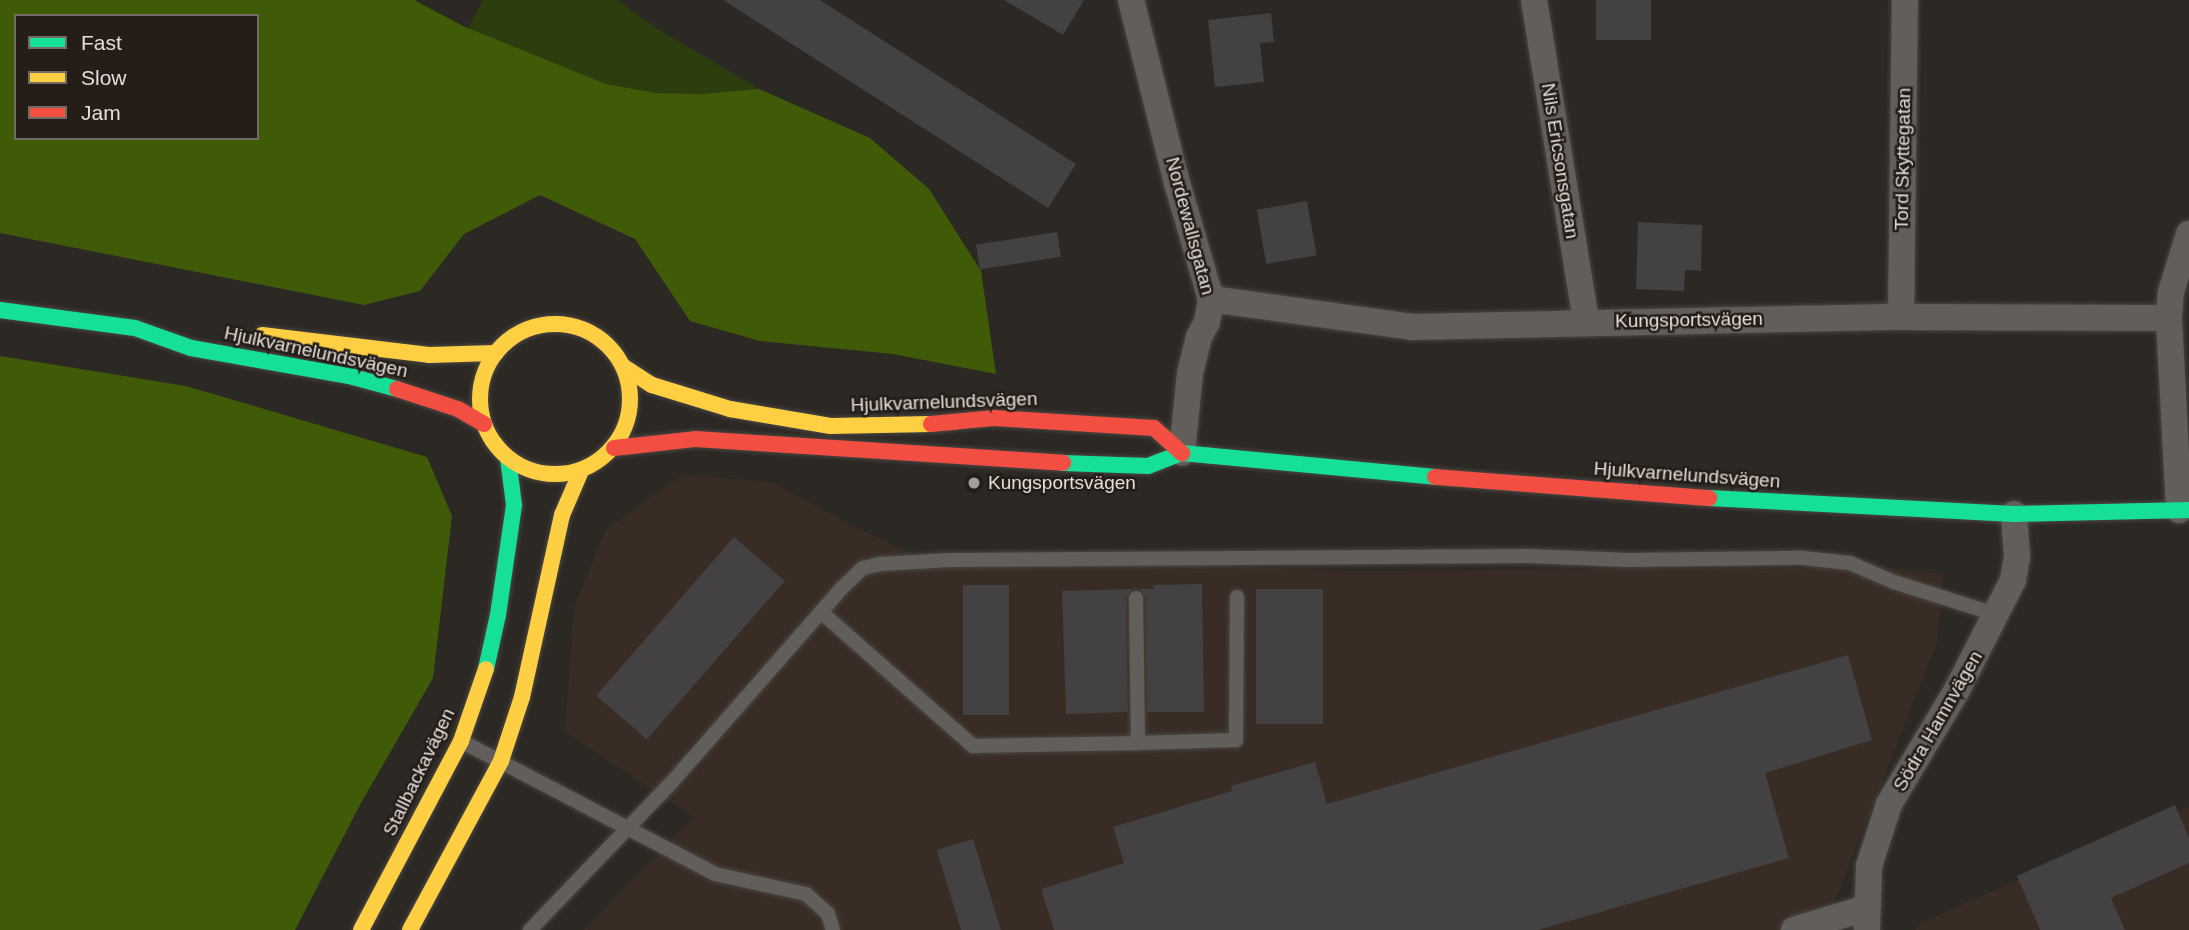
<!DOCTYPE html>
<meta charset="utf-8">
<style>
body{margin:0}
#map{position:relative;width:2189px;height:930px;overflow:hidden;background:#2c2824;font-family:Helvetica,sans-serif}
div>[style]{position:absolute}
.built>*{inset:0;background:#392c24}
.green>*{inset:0;background:#2c3e0d}
.forest>*{inset:0;background:#3f5b08}
.building>*{inset:0;background:#434141;transform-origin:0 0}
.roads{filter:drop-shadow(0 0 2px #494642) drop-shadow(0 0 2px #494642)}
.lane>*{height:14px;margin:-7px;padding:0 7px;transform-origin:7px;border-radius:7px;background:#625e5b}
.street>*{height:26px;margin:-13px;padding:0 13px;transform-origin:13px;border-radius:13px;background:#625e5b}
.fast>*{height:16px;margin:-8px;padding:0 8px;transform-origin:8px;border-radius:8px;background:#16e098}
.slow>*{height:16px;margin:-8px;padding:0 8px;transform-origin:8px;border-radius:8px;background:#ffcf43}
.slow>.ring{margin:-8px;padding:0;box-sizing:content-box;background:none;border:16px solid #ffcf43;border-radius:50%}
.jam>*{height:16px;margin:-8px;padding:0 8px;transform-origin:8px;border-radius:8px;background:#f24e42}
.dots>*{width:19px;height:19px;translate:-50% -50%;box-sizing:border-box;border:4px solid #251d18;border-radius:50%}
span{translate:-50% -50%;white-space:nowrap;text-align:center;line-height:1.15;-webkit-text-stroke:5px #251d18;paint-order:stroke}
.street-label{font-size:19px;color:#e3ddd9}
.poi-label{font-size:19px;color:#e3ddd9}
.left{translate:0 -50%;text-align:left}
.legend{position:absolute;left:14px;top:14px;width:245px;height:126px;box-sizing:border-box;background:#251d18;border:2px solid #716a65;margin:0;padding:9px 12px;list-style:none;font-size:21px;color:#e3ddd9}
.legend li{display:flex;align-items:center;gap:14px;height:35px}
.legend b{width:35px;border:2px solid #716a65}
</style>
<div id="map">
<div class="built">
<div style="clip-path:polygon(682px 475px,773px 482px,852px 526px,912px 554px,1352px 571px,1882px 567px,1943px 574px,1937px 643px,1823px 930px,584px 930px,694px 817px,565px 732px,574px 607px,606px 529px)"></div>
<div style="clip-path:polygon(2189px 806px,2189px 930px,1915px 930px,1920px 923px)"></div>
</div>
<div class="green">
<div style="clip-path:polygon(483px 0,617px 0,656px 28px,759px 89px,701px 94px,656px 93px,606px 84px,468px 28px)"></div>
</div>
<div class="forest">
<div style="clip-path:polygon(evenodd,0 0,414px 0,463px 26px,606px 84px,656px 93px,701px 94px,759px 89px,870px 138px,929px 189px,981px 271px,996px 374px,893px 354px,760px 341px,690px 321px,635px 239px,540px 195px,464px 234px,420px 291px,364px 305px,0 233px,0 0,16px 16px,257px 16px,257px 138px,16px 138px,16px 16px)"></div>
<div style="clip-path:polygon(0 356px,186px 386px,427px 457px,452px 516px,433px 678px,361px 803px,295px 930px,0 930px)"></div>
</div>
<div class="building">
<div style="clip-path:polygon(723px 0,820px 0,1076px 164px,1048px 208px)"></div>
<div style="clip-path:polygon(1004px 0,1084px 0,1063px 35px)"></div>
<div style="left:1596px;top:0;width:55px;height:40px"></div>
<div style="clip-path:polygon(1271px 13px,1274px 42px,1260px 43px,1264px 82px,1215px 87px,1208px 20px)"></div>
<div style="left:1307px;top:201px;width:55px;height:51px;rotate:80deg"></div>
<div style="clip-path:polygon(1638px 222px,1702px 225px,1701px 271px,1685px 270px,1684px 291px,1636px 289px)"></div>
<div style="left:1057px;top:232px;width:25px;height:82px;rotate:81deg"></div>
<div style="left:734px;top:537px;width:67px;height:210px;rotate:41deg"></div>
<div style="clip-path:polygon(1202px 584px,1204px 712px,1147px 712px,1146px 598px,1140px 589px,1154px 589px,1153px 585px)"></div>
<div style="left:963px;top:585px;width:46px;height:130px"></div>
<div style="clip-path:polygon(1132px 589px,1126px 598px,1128px 712px,1066px 714px,1062px 591px)"></div>
<div style="left:1256px;top:589px;width:67px;height:135px"></div>
<div style="clip-path:polygon(1848px 655px,1872px 740px,1765px 773px,1789px 858px,1538px 930px,1054px 930px,1041px 889px,1124px 863px,1113px 827px,1232px 791px,1231px 786px,1315px 762px,1327px 804px)"></div>
<div style="clip-path:polygon(2175px 805px,2189px 838px,2189px 863px,2111px 898px,2125px 930px,2040px 930px,2017px 876px)"></div>
<div style="left:973px;top:839px;width:95px;height:38px;rotate:73deg"></div>
</div>
<div class="roads">
<div class="lane">
<div style="left:821px;top:612px;width:203px;rotate:41.4deg"></div>
<div style="left:973px;top:746px;width:165px;rotate:-1deg"></div>
<div style="left:1138px;top:743px;width:145px;rotate:-90.8deg"></div>
<div style="left:461px;top:741px;width:287px;rotate:27.6deg"></div>
<div style="left:715px;top:874px;width:93px;rotate:12.4deg"></div>
<div style="left:806px;top:894px;width:30px;rotate:42deg"></div>
<div style="left:828px;top:914px;width:17px;rotate:73deg"></div>
<div style="left:1138px;top:743px;width:98px;rotate:-1.8deg"></div>
<div style="left:1236px;top:740px;width:143px;rotate:-89.6deg"></div>
<div style="left:530px;top:930px;width:205px;rotate:-46.2deg"></div>
<div style="left:672px;top:782px;width:259px;rotate:-48.8deg"></div>
<div style="left:843px;top:587px;width:28px;rotate:-44deg"></div>
<div style="left:863px;top:568px;width:17px;rotate:-13deg"></div>
<div style="left:880px;top:564px;width:70px;rotate:-3.3deg"></div>
<div style="left:950px;top:560px;width:578px;rotate:-0.4deg"></div>
<div style="left:1528px;top:556px;width:101px;rotate:2.3deg"></div>
<div style="left:1629px;top:560px;width:174px;rotate:-0.7deg"></div>
<div style="left:1803px;top:558px;width:47px;rotate:6.1deg"></div>
<div style="left:1850px;top:563px;width:48px;rotate:23.4deg"></div>
<div style="left:1894px;top:582px;width:109px;rotate:17.6deg"></div>
</div>
<div class="street">
<div style="left:1131px;top:0;width:189px;rotate:75.9deg"></div>
<div style="left:1177px;top:183px;width:121px;rotate:73.7deg"></div>
<div style="left:1211px;top:299px;width:23px;rotate:100deg"></div>
<div style="left:1207px;top:322px;width:17px;rotate:118deg"></div>
<div style="left:1199px;top:337px;width:37px;rotate:104deg"></div>
<div style="left:1190px;top:373px;width:80px;rotate:95.7deg"></div>
<div style="left:1534px;top:0;width:326px;rotate:80.8deg"></div>
<div style="left:1211px;top:299px;width:203px;rotate:7.9deg"></div>
<div style="left:1412px;top:327px;width:489px;rotate:-1.2deg"></div>
<div style="left:1901px;top:317px;width:268px;rotate:0.2deg"></div>
<div style="left:1901px;top:317px;width:317px;rotate:-89.3deg"></div>
<div style="left:2179px;top:510px;width:192px;rotate:-93deg"></div>
<div style="left:2169px;top:318px;width:26px;rotate:-86deg"></div>
<div style="left:2171px;top:292px;width:61px;rotate:-72.8deg"></div>
<div style="left:1794px;top:930px;width:75px;rotate:-17deg"></div>
<div style="left:1867px;top:930px;width:64px;rotate:-88.2deg"></div>
<div style="left:1869px;top:866px;width:65px;rotate:-72.1deg"></div>
<div style="left:1889px;top:804px;width:133px;rotate:-59.2deg"></div>
<div style="left:1957px;top:690px;width:123px;rotate:-63deg"></div>
<div style="left:2013px;top:580px;width:23px;rotate:-80deg"></div>
<div style="left:2017px;top:557px;width:43px;rotate:-94deg"></div>
</div>
<div class="fast">
<div style="left:0;top:310px;width:136px;rotate:7.6deg"></div>
<div style="left:135px;top:328px;width:59px;rotate:19.7deg"></div>
<div style="left:191px;top:348px;width:165px;rotate:10.1deg"></div>
<div style="left:353px;top:377px;width:46px;rotate:15.3deg"></div>
<div style="left:1063px;top:463px;width:85px;rotate:2deg"></div>
<div style="left:1148px;top:466px;width:36px;rotate:-21deg"></div>
<div style="left:1182px;top:453px;width:254px;rotate:5.4deg"></div>
<div style="left:1709px;top:498px;width:305px;rotate:3deg"></div>
<div style="left:2014px;top:514px;width:175px;rotate:-1.3deg"></div>
<div style="left:486px;top:669px;width:55px;rotate:-77.5deg"></div>
<div style="left:498px;top:615px;width:111px;rotate:-81.7deg"></div>
<div style="left:514px;top:505px;width:47px;rotate:-97.3deg"></div>
</div>
<div class="slow">
<div class="ring" style="left:480px;top:324px;width:134px;height:134px"></div>
<div style="left:262px;top:335px;width:168px;rotate:6.8deg"></div>
<div style="left:429px;top:355px;width:67px;rotate:-1.7deg"></div>
<div style="left:624px;top:367px;width:33px;rotate:33deg"></div>
<div style="left:652px;top:385px;width:82px;rotate:17.1deg"></div>
<div style="left:730px;top:409px;width:102px;rotate:9.6deg"></div>
<div style="left:831px;top:426px;width:100px;rotate:-1.1deg"></div>
<div style="left:361px;top:930px;width:214px;rotate:-62.1deg"></div>
<div style="left:461px;top:741px;width:76px;rotate:-70.9deg"></div>
<div style="left:410px;top:930px;width:192px;rotate:-61.7deg"></div>
<div style="left:501px;top:761px;width:67px;rotate:-71.8deg"></div>
<div style="left:522px;top:697px;width:186px;rotate:-77.6deg"></div>
<div style="left:562px;top:515px;width:48px;rotate:-66.6deg"></div>
</div>
<div class="jam">
<div style="left:397px;top:389px;width:64px;rotate:18.2deg"></div>
<div style="left:458px;top:409px;width:30px;rotate:30deg"></div>
<div style="left:931px;top:424px;width:63px;rotate:-5.4deg"></div>
<div style="left:994px;top:418px;width:160px;rotate:3.6deg"></div>
<div style="left:1154px;top:428px;width:38px;rotate:42deg"></div>
<div style="left:614px;top:448px;width:81px;rotate:-6.3deg"></div>
<div style="left:695px;top:439px;width:369px;rotate:3.7deg"></div>
<div style="left:1435px;top:477px;width:275px;rotate:4.4deg"></div>
</div>
</div>
<div class="dots">
<div style="left:974px;top:483px;background:#a39e9a"></div>
</div>
<div class="street-label">
<span style="left:1903px;top:159px;rotate:-89deg">Tord Skyttegatan</span>
<span style="left:1560px;top:161px;rotate:81deg">Nils Ericsonsgatan</span>
<span style="left:1190px;top:226px;rotate:75deg">Nordewallsgatan</span>
<span style="left:1689px;top:320px;rotate:-1deg">Kungsportsvägen</span>
<span style="left:316px;top:352px;rotate:12deg">Hjulkvarnelundsvägen</span>
<span style="left:944px;top:402px;rotate:-2deg">Hjulkvarnelundsvägen</span>
<span style="left:1687px;top:475px;rotate:4deg">Hjulkvarnelundsvägen</span>
<span style="left:1938px;top:721px;rotate:-60deg">Södra Hamnvägen</span>
<span style="left:419px;top:772px;rotate:-64deg">Stallbackavägen</span>
</div>
<div class="poi-label">
<span class="left" style="left:988px;top:483px">Kungsportsvägen</span>
</div>
<ul class="legend">
<li><b style="height:9px;background:#16e098"></b>Fast</li>
<li><b style="height:9px;background:#ffcf43"></b>Slow</li>
<li><b style="height:9px;background:#f24e42"></b>Jam</li>
</ul>
</div>
